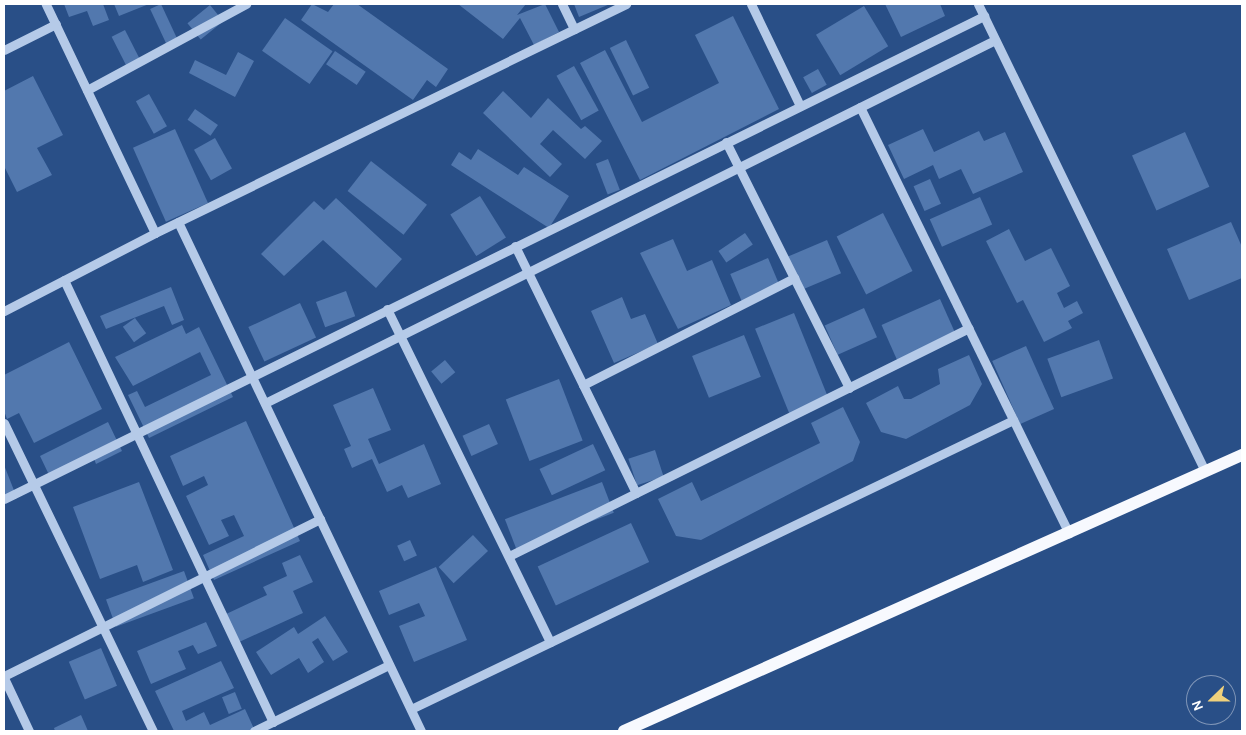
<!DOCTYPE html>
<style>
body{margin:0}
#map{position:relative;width:1246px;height:735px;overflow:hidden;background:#294f87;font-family:Karla,sans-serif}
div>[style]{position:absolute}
.building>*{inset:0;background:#5278ae;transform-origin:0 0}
.minor>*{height:9px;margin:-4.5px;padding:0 4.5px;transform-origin:4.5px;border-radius:4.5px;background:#b5cae8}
.major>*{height:12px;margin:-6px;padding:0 6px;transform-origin:6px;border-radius:6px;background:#f7f9fe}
span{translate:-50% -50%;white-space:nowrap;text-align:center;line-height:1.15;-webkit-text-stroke:5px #294f87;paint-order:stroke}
.frame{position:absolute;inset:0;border:5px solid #fff;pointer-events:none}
.north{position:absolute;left:1186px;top:675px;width:50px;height:50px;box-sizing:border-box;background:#294f87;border:1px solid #7f95b7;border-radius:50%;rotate:248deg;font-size:14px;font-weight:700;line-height:20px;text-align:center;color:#fff}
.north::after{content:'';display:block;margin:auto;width:18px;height:22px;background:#efd17c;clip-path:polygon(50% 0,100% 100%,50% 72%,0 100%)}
</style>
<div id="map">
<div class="building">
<div style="clip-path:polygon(64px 4px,103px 4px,109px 20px,93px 26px,87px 11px,69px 17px)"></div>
<div style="clip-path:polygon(114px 4px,149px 4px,119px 16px)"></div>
<div style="left:161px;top:4px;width:44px;height:12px;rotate:65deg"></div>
<div style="clip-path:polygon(312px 4px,328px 12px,334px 4px,357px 4px,448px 69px,436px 87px,427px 80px,413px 100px,301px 20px)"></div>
<div style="clip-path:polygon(458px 4px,526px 4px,517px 15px,545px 4px,559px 32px,534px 45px,520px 18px,503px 39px)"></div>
<div style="clip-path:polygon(574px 4px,610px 4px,579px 17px)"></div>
<div style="clip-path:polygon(885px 4px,940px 4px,945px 16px,901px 37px)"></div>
<div style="left:210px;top:5px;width:21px;height:29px;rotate:51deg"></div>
<div style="left:864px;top:6px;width:47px;height:56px;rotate:59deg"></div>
<div style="clip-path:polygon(733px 16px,779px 109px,640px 180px,580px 63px,605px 50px,642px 122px,719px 83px,695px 35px)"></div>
<div style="left:285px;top:18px;width:58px;height:40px;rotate:35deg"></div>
<div style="left:125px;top:30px;width:33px;height:15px;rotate:63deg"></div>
<div style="left:626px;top:40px;width:53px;height:18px;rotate:64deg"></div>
<div style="left:335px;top:51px;width:37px;height:16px;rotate:34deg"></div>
<div style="clip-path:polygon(238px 52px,254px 61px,235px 97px,189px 73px,195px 60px,226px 75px)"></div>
<div style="left:574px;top:66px;width:51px;height:20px;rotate:61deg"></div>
<div style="left:818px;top:69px;width:18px;height:17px;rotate:61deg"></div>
<div style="clip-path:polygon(33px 76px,63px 135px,37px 148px,52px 175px,17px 192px,4px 166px,4px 91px)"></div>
<div style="clip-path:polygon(503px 91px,531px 118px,548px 98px,581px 129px,585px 126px,602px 141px,585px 159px,553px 130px,540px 144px,562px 164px,550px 177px,483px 113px)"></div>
<div style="left:149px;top:94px;width:37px;height:15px;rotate:61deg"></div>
<div style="left:195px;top:109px;width:28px;height:13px;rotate:35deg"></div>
<div style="left:175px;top:129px;width:81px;height:46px;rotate:66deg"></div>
<div style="clip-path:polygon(923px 129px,934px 152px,979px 131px,984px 141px,1005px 132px,1023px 172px,973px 194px,961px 169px,939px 179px,933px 165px,904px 179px,888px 145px)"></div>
<div style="left:1185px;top:132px;width:60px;height:58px;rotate:66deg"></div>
<div style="left:215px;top:138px;width:35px;height:24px;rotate:61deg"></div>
<div style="clip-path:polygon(478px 149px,518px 175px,524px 167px,569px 196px,549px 228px,451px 165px,459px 152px,471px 160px)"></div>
<div style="left:608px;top:159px;width:33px;height:13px;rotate:69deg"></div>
<div style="left:371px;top:161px;width:71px;height:38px;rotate:38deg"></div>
<div style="left:930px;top:179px;width:27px;height:18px;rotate:66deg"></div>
<div style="left:480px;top:196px;width:49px;height:35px;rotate:58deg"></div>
<div style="left:980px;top:197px;width:30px;height:55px;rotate:66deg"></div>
<div style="clip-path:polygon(336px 198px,402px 259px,376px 288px,323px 240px,284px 276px,261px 254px,314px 201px,324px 210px)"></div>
<div style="left:883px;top:213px;width:65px;height:52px;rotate:63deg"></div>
<div style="clip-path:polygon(1231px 222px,1242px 247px,1242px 278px,1189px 300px,1167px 249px)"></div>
<div style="clip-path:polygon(1009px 229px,1025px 261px,1051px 248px,1070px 286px,1057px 293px,1064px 308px,1077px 301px,1083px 313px,1068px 321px,1072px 328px,1044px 342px,1023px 300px,1017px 303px,986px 241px)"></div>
<div style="left:745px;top:233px;width:14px;height:32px;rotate:56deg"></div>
<div style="clip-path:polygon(673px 239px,687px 271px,712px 260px,731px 305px,678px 329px,640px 253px)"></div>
<div style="left:827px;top:240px;width:36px;height:47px;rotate:67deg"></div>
<div style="left:768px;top:258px;width:33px;height:41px;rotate:67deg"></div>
<div style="clip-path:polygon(171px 287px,184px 320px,172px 325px,164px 306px,106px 329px,100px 316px)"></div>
<div style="left:346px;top:291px;width:27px;height:32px;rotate:70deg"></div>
<div style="clip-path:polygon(622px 297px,631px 319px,645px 314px,658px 344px,614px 363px,591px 311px)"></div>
<div style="left:940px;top:299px;width:42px;height:64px;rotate:66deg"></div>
<div style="left:300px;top:303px;width:38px;height:57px;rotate:65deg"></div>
<div style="left:864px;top:308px;width:32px;height:43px;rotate:66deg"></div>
<div style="left:794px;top:313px;width:96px;height:42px;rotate:68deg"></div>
<div style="left:135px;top:318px;width:19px;height:15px;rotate:54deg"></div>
<div style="clip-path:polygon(182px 325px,186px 334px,199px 327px,233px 397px,149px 438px,128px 395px,137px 391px,145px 407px,211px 375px,200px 352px,133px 386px,115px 357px)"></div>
<div style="left:744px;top:335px;width:45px;height:56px;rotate:68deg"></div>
<div style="left:1099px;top:340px;width:41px;height:55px;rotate:70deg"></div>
<div style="clip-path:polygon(69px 342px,102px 409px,34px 443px,19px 413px,7px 419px,4px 411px,4px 375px)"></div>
<div style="left:1026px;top:346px;width:69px;height:37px;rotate:66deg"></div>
<div style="clip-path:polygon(969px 355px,982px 384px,970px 405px,906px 439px,881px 432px,866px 403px,898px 386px,904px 399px,911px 399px,940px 384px,938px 369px)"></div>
<div style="left:445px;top:360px;width:16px;height:18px;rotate:50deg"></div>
<div style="left:559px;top:379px;width:66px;height:57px;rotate:69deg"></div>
<div style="clip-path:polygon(373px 388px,391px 430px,368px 439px,379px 464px,424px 444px,441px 484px,408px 498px,402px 485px,387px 492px,372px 459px,352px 468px,344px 449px,351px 446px,333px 405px)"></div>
<div style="clip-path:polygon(843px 407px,860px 442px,853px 461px,701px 540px,676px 536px,658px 499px,692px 482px,701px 501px,820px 443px,811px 423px)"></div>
<div style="clip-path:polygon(246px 421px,300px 541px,214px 580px,203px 555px,244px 536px,234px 515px,221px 520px,229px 536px,209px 545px,186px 496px,208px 485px,204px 476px,183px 486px,170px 456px)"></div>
<div style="clip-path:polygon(108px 422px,122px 451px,96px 464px,93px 456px,50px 477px,40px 456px)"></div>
<div style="left:489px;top:424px;width:22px;height:29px;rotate:66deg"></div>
<div style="left:593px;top:444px;width:29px;height:59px;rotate:65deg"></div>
<div style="left:655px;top:450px;width:28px;height:28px;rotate:72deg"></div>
<div style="clip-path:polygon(4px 465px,17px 498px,4px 503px)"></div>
<div style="clip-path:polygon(139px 482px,173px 570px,143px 582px,137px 565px,100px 579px,73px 507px)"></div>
<div style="left:602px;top:482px;width:33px;height:104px;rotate:69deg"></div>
<div style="left:631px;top:523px;width:43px;height:103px;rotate:65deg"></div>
<div style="left:473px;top:535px;width:22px;height:47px;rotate:47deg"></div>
<div style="left:410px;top:540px;width:17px;height:14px;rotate:66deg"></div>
<div style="clip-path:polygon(300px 555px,313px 582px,293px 591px,303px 613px,237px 643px,224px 615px,267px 595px,263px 587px,287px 576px,282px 563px)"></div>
<div style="clip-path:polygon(436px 567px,467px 640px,414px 662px,399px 626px,425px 616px,419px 603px,389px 615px,379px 591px)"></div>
<div style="left:184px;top:571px;width:29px;height:83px;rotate:70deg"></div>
<div style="clip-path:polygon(325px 616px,348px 652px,333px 661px,318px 638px,312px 642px,324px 662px,308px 673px,299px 658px,271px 675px,256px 652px,294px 627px,298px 634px)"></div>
<div style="clip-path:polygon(206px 622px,217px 646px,198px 654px,193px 645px,178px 651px,186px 669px,151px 684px,137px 651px)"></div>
<div style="left:101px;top:648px;width:41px;height:35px;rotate:67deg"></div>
<div style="clip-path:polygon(221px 661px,234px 688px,182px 711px,186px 721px,204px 712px,210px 725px,245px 709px,255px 731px,174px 731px,155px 691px)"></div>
<div style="left:235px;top:692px;width:18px;height:14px;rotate:68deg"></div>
<div style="clip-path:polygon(81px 715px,88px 731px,55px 731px,54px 728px)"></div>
</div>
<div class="minor">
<div style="left:562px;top:4px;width:28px;rotate:64deg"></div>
<div style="left:751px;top:4px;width:113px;rotate:64.3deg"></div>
<div style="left:978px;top:4px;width:519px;rotate:64.08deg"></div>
<div style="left:4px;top:50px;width:58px;rotate:-26.6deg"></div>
<div style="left:87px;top:90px;width:181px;rotate:-28.4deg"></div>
<div style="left:860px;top:107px;width:475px;rotate:63.9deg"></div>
<div style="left:726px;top:142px;width:275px;rotate:63.4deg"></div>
<div style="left:178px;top:222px;width:564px;rotate:64.48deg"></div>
<div style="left:155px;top:233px;width:524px;rotate:-25.93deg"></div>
<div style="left:515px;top:246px;width:275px;rotate:63.9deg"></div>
<div style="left:64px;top:280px;width:489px;rotate:64.7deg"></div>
<div style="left:387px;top:309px;width:371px;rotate:63.9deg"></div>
<div style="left:4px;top:311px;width:170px;rotate:-27.3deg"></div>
<div style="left:155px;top:233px;width:254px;rotate:-115.5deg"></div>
<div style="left:583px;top:385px;width:237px;rotate:-26.9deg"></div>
<div style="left:265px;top:403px;width:815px;rotate:-26.44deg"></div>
<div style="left:4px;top:423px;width:342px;rotate:64.2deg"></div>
<div style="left:4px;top:499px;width:1093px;rotate:-26.24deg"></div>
<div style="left:509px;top:556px;width:513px;rotate:-26.37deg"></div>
<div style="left:4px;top:676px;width:353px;rotate:-26.4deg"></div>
<div style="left:4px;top:678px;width:59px;rotate:64.7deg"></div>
<div style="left:411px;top:709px;width:668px;rotate:-25.64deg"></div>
<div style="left:254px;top:731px;width:150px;rotate:-26.1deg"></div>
</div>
<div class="major">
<div style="left:624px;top:731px;width:677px;rotate:-24.07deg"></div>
</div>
<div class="frame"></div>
<div class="north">N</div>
</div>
